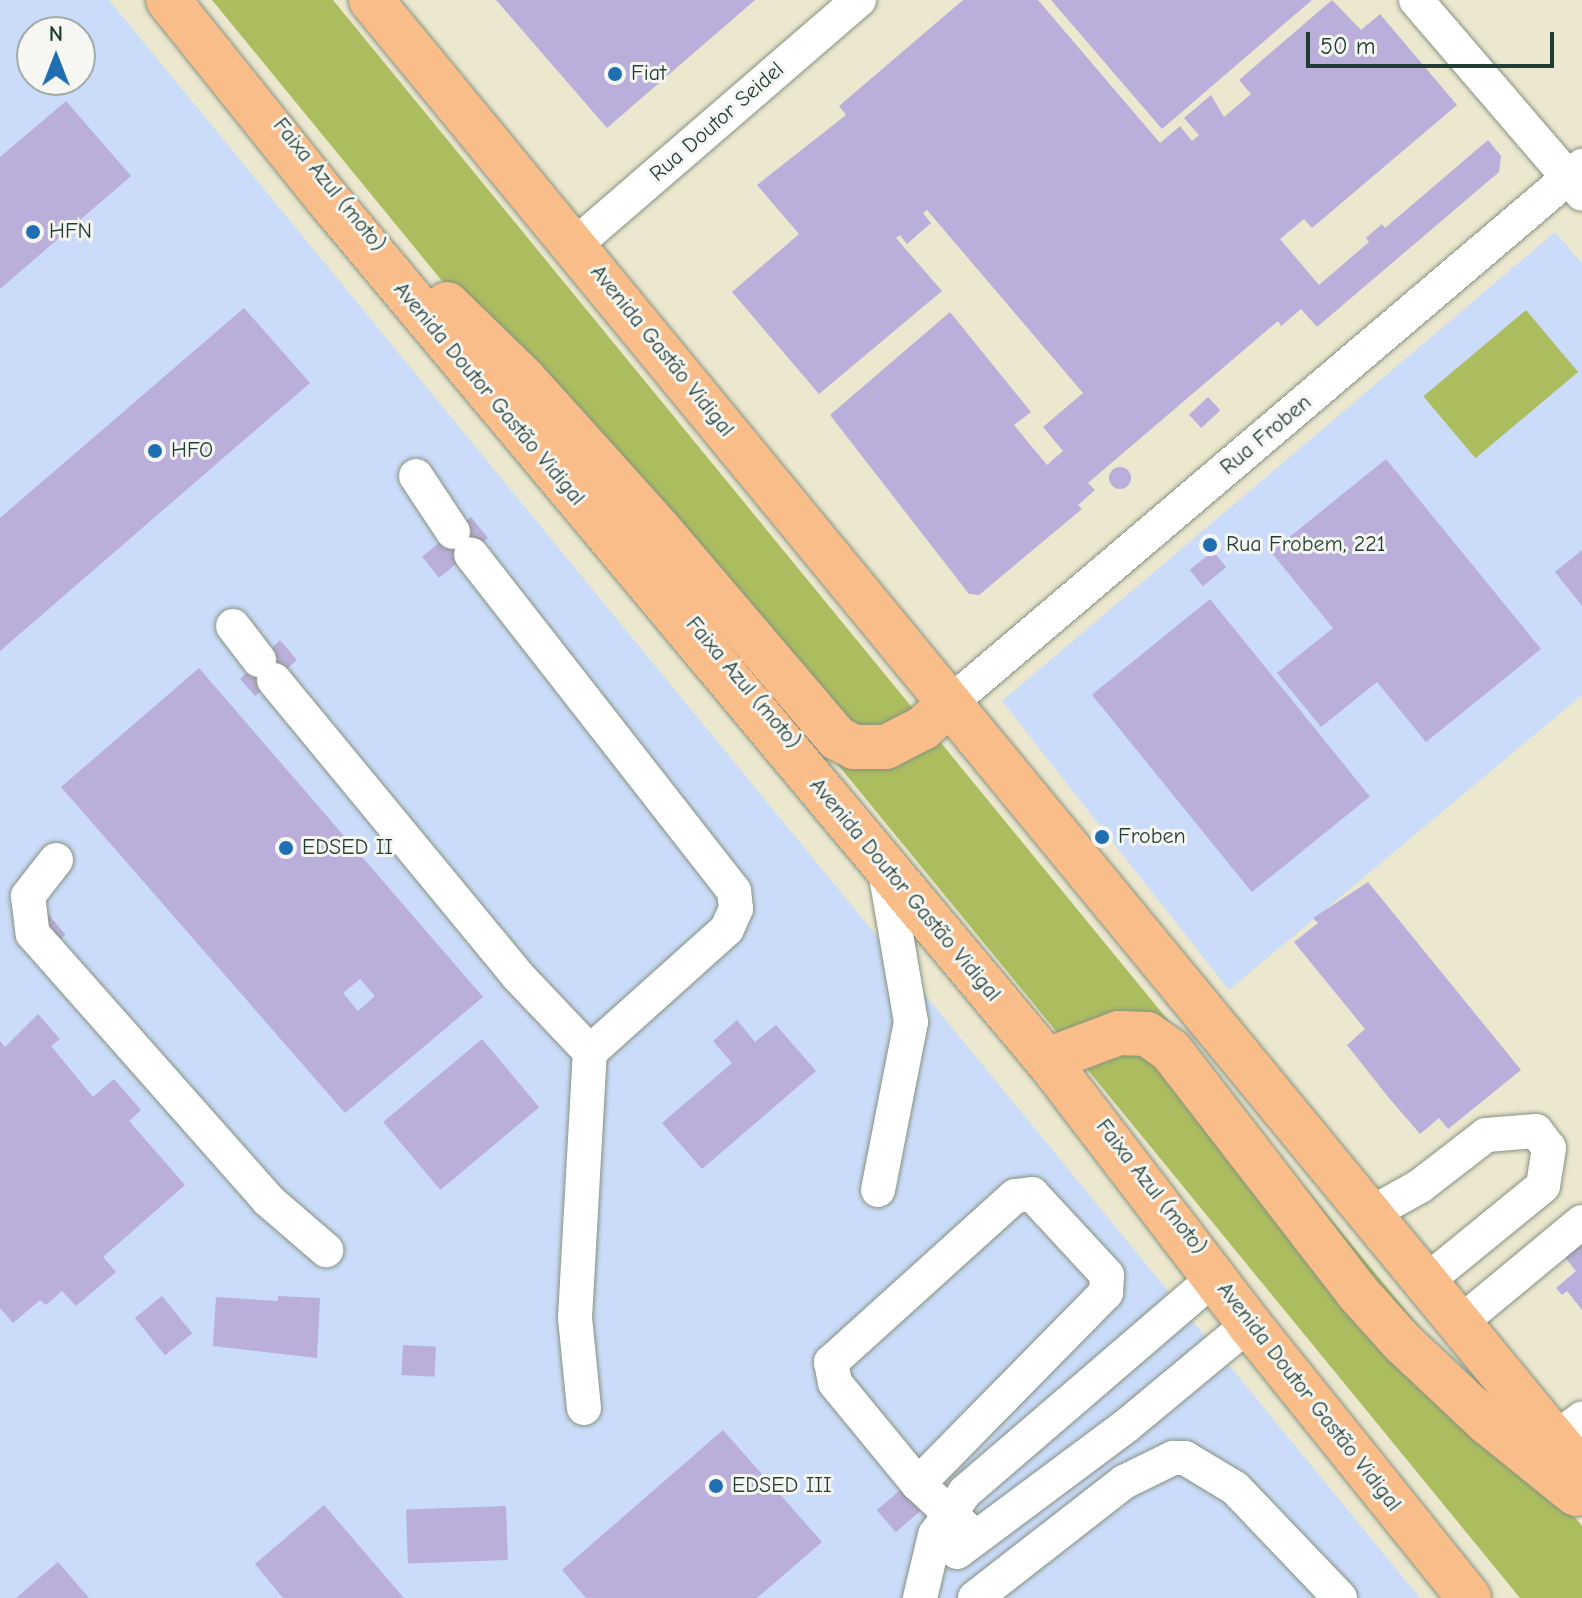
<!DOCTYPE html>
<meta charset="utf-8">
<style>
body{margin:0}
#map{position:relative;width:1582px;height:1598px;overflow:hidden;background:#ece8cf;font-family:"Comic Neue",sans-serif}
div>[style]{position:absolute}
.built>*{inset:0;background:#cadcf9}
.green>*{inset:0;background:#acbd60;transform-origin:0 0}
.building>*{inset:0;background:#baaeda;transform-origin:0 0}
.round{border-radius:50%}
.roads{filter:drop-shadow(0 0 2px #869282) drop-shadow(0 0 2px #869282)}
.minor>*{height:34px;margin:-17px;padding:0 17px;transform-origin:17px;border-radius:17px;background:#fff}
.highway>*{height:44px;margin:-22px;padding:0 22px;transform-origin:22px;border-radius:22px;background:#f9bd89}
.dots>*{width:22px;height:22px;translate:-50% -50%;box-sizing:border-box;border:4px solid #f6f6f2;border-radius:50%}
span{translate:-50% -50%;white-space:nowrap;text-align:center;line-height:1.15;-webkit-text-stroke:6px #f6f6f2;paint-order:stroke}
.poi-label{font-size:22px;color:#1f3d34}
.left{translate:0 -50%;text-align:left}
.street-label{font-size:22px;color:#1f3d34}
.north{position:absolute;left:16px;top:16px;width:80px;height:80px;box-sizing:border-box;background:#f6f6f2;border:2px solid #a0aca6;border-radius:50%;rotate:0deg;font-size:22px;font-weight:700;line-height:32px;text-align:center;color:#1f3d34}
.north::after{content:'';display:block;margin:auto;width:28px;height:36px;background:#1f6fb2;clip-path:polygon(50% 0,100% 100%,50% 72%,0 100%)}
.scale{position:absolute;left:1306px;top:32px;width:248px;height:36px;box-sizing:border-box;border:4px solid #1f3d34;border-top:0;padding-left:10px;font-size:24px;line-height:28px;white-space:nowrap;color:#1f3d34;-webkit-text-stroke:6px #f6f6f2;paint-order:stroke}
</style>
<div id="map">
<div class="built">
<div style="clip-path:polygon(evenodd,0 0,109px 0,1420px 1598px,0 1598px,0 0,32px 32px,80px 32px,80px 80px,32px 80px,32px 32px)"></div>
<div style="clip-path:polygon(1555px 232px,1582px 263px,1582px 695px,1229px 990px,1002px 701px)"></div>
</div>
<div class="green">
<div style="clip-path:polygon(212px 0,333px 0,1582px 1526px,1582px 1598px,1520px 1598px)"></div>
<div style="left:1526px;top:310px;width:81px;height:134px;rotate:50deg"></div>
</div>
<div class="building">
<div style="clip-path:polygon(496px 0,755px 0,607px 128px)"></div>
<div style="clip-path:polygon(963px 0,1038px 0,1160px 143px,1180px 126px,1192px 141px,1199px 135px,1184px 118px,1211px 95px,1224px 117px,1251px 94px,1239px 80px,1332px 0,1361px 30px,1380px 14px,1457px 105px,1312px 228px,1304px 219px,1280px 239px,1319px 285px,1369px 242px,1366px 238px,1382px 224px,1385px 228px,1488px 140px,1501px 156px,1499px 172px,1317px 327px,1301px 309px,1281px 326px,1278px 321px,1088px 483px,1095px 490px,1078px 505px,1082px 509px,979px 595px,969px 594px,830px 415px,950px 312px,1031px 412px,1014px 425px,1047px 465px,1063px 451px,1043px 427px,1083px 393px,927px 210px,923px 213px,931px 223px,907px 244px,900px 235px,896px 238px,942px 291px,819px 394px,732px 292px,799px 234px,757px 185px,846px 115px,839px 106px)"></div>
<div style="clip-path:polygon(1051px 0,1312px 0,1162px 129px)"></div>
<div style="clip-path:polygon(66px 101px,131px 176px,0 289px,0 157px)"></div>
<div style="clip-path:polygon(244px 308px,310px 383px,0 651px,0 518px)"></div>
<div style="left:1208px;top:397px;width:18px;height:26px;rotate:47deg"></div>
<div style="clip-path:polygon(1386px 459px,1541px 649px,1426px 742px,1377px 682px,1321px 727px,1277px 673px,1333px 628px,1271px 552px)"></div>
<div class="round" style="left:1109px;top:467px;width:22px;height:22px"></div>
<div style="left:471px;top:517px;width:27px;height:63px;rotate:51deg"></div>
<div style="clip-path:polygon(1582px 550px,1582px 606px,1555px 572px)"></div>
<div style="left:1213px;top:551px;width:21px;height:30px;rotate:51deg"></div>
<div style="left:1210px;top:599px;width:254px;height:152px;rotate:51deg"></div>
<div style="clip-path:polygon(280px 640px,297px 660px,255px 696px,240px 679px)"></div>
<div style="clip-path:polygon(evenodd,199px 668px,483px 997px,345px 1113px,61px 787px,199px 668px,360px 979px,375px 996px,358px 1011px,343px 993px,360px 979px)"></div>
<div style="clip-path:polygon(1368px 882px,1521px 1070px,1448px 1129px,1439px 1118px,1420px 1134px,1389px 1098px,1347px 1045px,1365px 1029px,1294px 942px,1318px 923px,1313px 918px)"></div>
<div style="left:43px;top:908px;width:35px;height:13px;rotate:50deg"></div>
<div style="clip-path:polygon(38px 1014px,60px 1039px,51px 1046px,93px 1097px,114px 1079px,141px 1110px,129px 1121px,185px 1185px,103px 1257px,116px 1272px,76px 1306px,62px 1291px,46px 1305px,40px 1300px,13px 1323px,0 1308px,0 1041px,5px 1047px)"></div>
<div style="clip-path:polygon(737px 1020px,755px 1042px,776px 1025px,816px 1071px,702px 1169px,662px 1123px,732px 1063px,713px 1041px)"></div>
<div style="left:482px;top:1039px;width:89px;height:129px;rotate:50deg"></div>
<div style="clip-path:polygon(1582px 1244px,1582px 1310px,1567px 1291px,1562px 1295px,1556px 1288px,1576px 1271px,1559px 1250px)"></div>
<div style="left:162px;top:1296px;width:48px;height:35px;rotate:51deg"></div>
<div style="clip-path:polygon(278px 1296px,320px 1298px,317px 1358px,213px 1346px,216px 1297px,278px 1301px)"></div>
<div style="left:403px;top:1345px;width:33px;height:30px;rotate:3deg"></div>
<div style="clip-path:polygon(723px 1430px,822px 1542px,757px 1598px,586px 1598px,562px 1570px)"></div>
<div style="left:907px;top:1484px;width:29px;height:40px;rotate:49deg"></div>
<div style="clip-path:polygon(324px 1505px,404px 1598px,283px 1598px,255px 1564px)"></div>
<div style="left:506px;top:1506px;width:54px;height:100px;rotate:88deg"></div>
<div style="clip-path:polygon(58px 1562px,89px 1598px,16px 1598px)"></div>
</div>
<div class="roads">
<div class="minor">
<div style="left:1416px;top:0;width:255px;rotate:49.4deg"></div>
<div style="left:576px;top:244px;width:374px;rotate:-40.8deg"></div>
<div style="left:416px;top:476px;width:67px;rotate:56.5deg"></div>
<div style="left:233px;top:626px;width:43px;rotate:52.6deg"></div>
<div style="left:274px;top:680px;width:382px;rotate:50.5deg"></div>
<div style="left:517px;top:975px;width:106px;rotate:46.5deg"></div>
<div style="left:590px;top:1052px;width:184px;rotate:-41.9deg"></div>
<div style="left:727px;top:929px;width:22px;rotate:-66deg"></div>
<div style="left:736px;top:909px;width:18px;rotate:-96deg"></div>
<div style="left:734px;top:891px;width:427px;rotate:-128deg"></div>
<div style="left:949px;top:704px;width:831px;rotate:-40.36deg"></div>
<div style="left:56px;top:860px;width:46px;rotate:127.9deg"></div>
<div style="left:28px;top:896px;width:38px;rotate:83deg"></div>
<div style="left:33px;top:934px;width:355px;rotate:48.5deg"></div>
<div style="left:268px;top:1200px;width:77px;rotate:40.8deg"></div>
<div style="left:878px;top:1190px;width:171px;rotate:-78.9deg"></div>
<div style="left:911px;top:1022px;width:154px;rotate:-99.7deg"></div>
<div style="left:1368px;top:1215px;width:60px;rotate:-29.1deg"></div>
<div style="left:1420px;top:1186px;width:83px;rotate:-37.7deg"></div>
<div style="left:1486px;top:1135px;width:50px;rotate:-4.6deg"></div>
<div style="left:1536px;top:1131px;width:21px;rotate:53deg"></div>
<div style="left:1549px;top:1148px;width:38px;rotate:99deg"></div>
<div style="left:1543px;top:1186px;width:154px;rotate:140.8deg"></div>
<div style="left:1461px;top:1322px;width:157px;rotate:-39.6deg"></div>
<div style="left:584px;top:1408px;width:90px;rotate:-95.7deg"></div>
<div style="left:575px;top:1318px;width:266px;rotate:-86.8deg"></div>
<div style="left:1555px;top:1439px;width:34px;rotate:-37deg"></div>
<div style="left:918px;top:1484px;width:268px;rotate:-45.5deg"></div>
<div style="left:1106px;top:1293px;width:18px;rotate:-87deg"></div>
<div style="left:1107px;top:1275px;width:110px;rotate:-132.8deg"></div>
<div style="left:1032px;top:1194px;width:17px;rotate:173deg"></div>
<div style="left:1015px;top:1196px;width:248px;rotate:137.9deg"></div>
<div style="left:831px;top:1362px;width:21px;rotate:79deg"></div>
<div style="left:835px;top:1383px;width:131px;rotate:50.6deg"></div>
<div style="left:918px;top:1484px;width:76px;rotate:42.9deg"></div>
<div style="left:957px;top:1552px;width:211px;rotate:-36.7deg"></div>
<div style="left:1126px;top:1426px;width:160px;rotate:-39.7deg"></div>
<div style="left:920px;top:1598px;width:65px;rotate:-76.6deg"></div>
<div style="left:935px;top:1535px;width:52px;rotate:-55.1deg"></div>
<div style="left:965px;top:1492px;width:330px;rotate:-40.7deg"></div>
<div style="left:975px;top:1598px;width:189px;rotate:-37.9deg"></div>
<div style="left:1124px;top:1482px;width:55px;rotate:-26.1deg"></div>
<div style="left:1173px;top:1458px;width:12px"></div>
<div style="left:1185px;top:1458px;width:58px;rotate:31deg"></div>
<div style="left:1235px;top:1488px;width:152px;rotate:46.3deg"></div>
</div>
<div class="highway">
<div style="left:168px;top:0;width:251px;rotate:51.3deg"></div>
<div style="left:325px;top:196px;width:1139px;rotate:50.13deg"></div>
<div style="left:1055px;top:1070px;width:320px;rotate:52.6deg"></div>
<div style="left:1249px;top:1324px;width:351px;rotate:51.2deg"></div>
<div style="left:371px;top:0;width:1906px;rotate:50.56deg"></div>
<div style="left:447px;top:304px;width:107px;rotate:44.2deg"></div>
<div style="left:524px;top:379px;width:202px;rotate:48deg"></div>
<div style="left:659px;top:529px;width:275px;rotate:49.6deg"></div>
<div style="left:837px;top:738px;width:19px;rotate:28deg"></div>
<div style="left:854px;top:747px;width:32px"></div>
<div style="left:886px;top:747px;width:42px;rotate:-27.2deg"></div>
<div style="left:923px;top:728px;width:35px;rotate:-43deg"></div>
<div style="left:1047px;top:1060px;width:77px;rotate:-20.6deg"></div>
<div style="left:1119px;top:1033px;width:28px;rotate:2deg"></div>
<div style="left:1147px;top:1034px;width:29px;rotate:35deg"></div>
<div style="left:1171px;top:1051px;width:304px;rotate:52.3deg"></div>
<div style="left:1357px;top:1292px;width:69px;rotate:48deg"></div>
<div style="left:1403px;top:1343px;width:117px;rotate:43.3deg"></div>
<div style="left:1488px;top:1423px;width:113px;rotate:38.9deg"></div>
</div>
</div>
<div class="dots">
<div style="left:615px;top:74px;background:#1f6fb2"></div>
<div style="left:33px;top:232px;background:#1f6fb2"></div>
<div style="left:155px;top:451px;background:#1f6fb2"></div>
<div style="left:1210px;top:545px;background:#1f6fb2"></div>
<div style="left:1102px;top:837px;background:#1f6fb2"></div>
<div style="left:286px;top:848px;background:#1f6fb2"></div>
<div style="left:716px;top:1486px;background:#1f6fb2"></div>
</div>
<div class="poi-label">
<span class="left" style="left:631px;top:74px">Fiat</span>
<span class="left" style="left:49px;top:232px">HFN</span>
<span class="left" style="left:171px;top:451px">HFO</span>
<span class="left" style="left:1226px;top:545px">Rua Frobem, 221</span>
<span class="left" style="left:1118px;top:837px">Froben</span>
<span class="left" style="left:302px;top:848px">EDSED II</span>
<span class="left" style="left:732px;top:1486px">EDSED III</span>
</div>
<div class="street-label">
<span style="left:717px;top:122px;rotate:-41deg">Rua Doutor Seidel</span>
<span style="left:329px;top:185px;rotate:51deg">Faixa Azul (moto)</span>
<span style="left:662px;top:351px;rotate:51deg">Avenida Gastão Vidigal</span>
<span style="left:489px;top:394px;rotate:50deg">Avenida Doutor Gastão Vidigal</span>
<span style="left:1266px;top:435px;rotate:-40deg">Rua Froben</span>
<span style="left:743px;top:683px;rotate:50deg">Faixa Azul (moto)</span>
<span style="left:905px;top:890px;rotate:50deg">Avenida Doutor Gastão Vidigal</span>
<span style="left:1151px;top:1187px;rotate:52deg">Faixa Azul (moto)</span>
<span style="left:1309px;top:1397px;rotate:52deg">Avenida Doutor Gastão Vidigal</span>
</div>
<div class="north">N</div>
<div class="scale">50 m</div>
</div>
